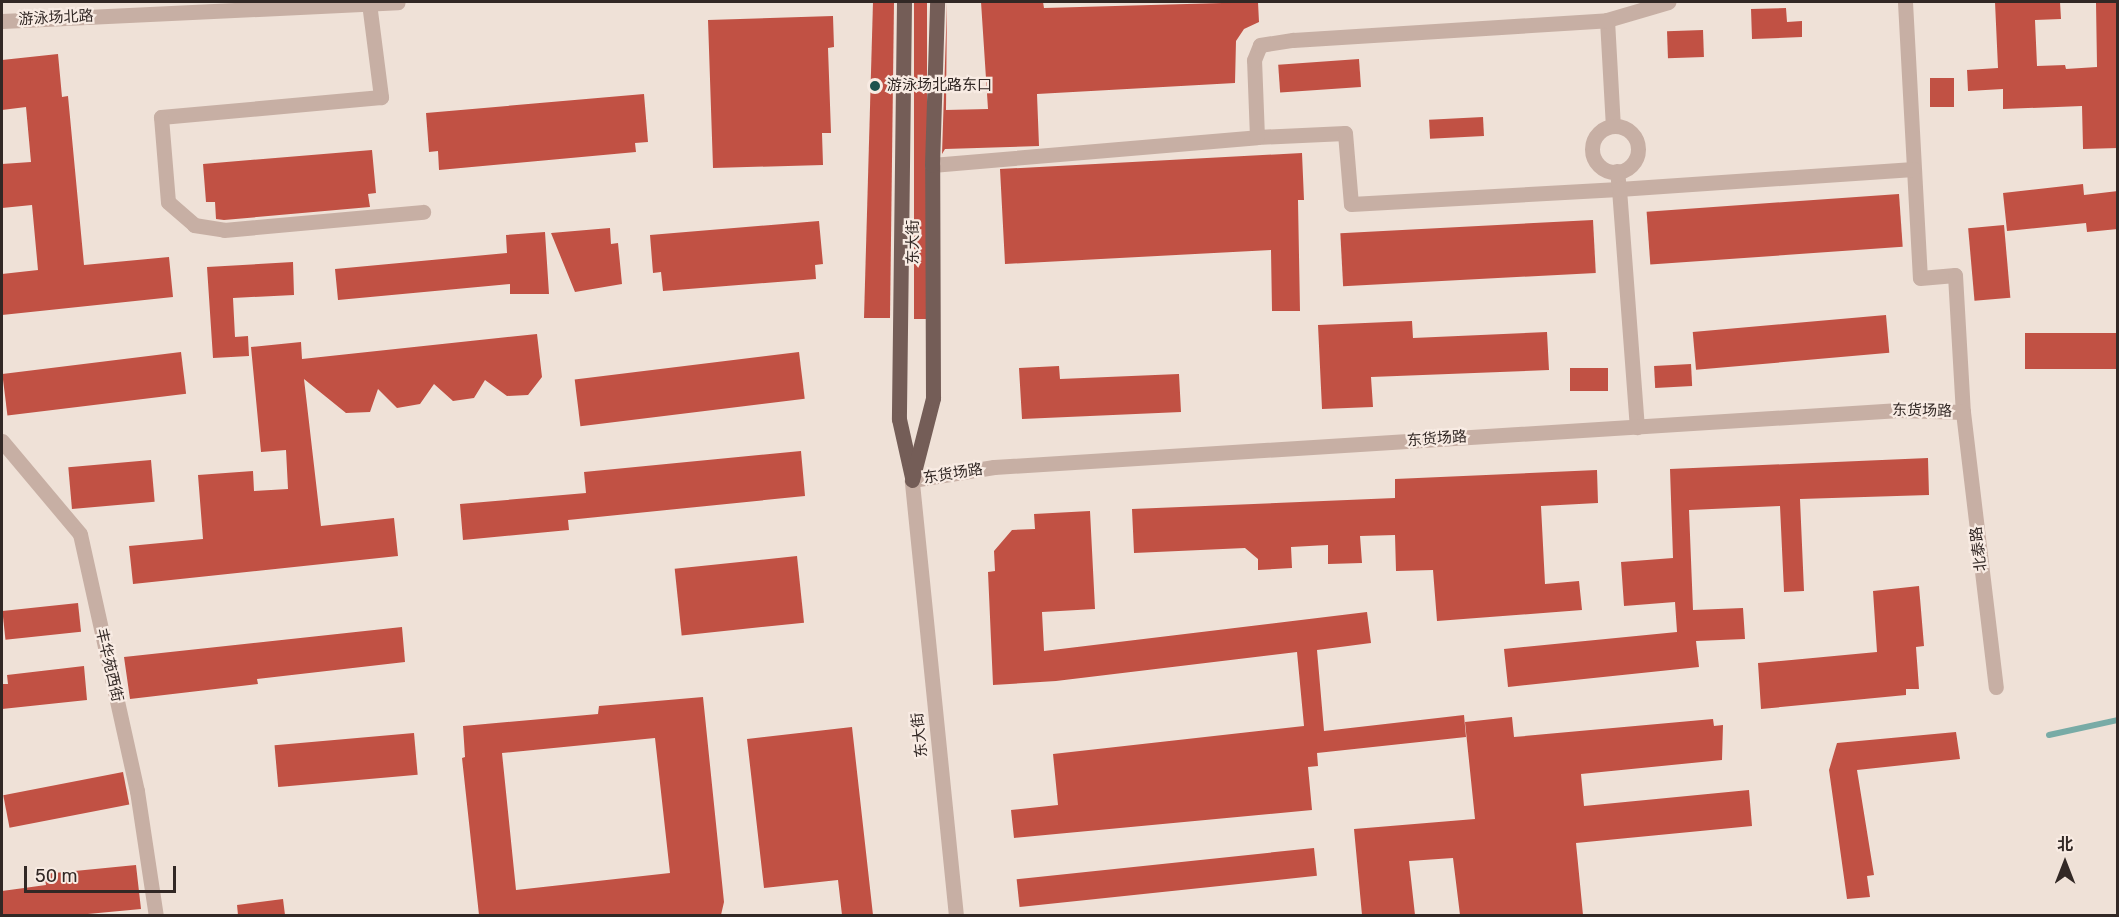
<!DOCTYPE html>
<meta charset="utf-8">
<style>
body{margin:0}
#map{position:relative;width:2119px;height:917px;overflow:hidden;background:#efe1d7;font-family:Rubik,"Noto Sans SC",sans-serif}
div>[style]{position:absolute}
.stream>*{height:6px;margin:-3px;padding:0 3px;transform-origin:3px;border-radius:3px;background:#78aba6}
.building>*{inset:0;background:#c15144;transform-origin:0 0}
.minor>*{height:15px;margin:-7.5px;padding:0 7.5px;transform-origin:7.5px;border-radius:7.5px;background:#c7afa4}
.minor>.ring{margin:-7.5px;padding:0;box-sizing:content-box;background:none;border:15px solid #c7afa4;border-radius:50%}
.major>*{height:15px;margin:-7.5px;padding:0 7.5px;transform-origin:7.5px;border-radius:7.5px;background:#745d57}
.dots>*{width:16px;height:16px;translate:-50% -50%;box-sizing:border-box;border:3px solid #f8ebe3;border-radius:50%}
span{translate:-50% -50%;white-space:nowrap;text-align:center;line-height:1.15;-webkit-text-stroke:4.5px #f8ebe3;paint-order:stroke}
.street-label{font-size:15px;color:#322825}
.poi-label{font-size:15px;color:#322825}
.left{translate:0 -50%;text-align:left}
.frame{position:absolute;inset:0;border:3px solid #322825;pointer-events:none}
.north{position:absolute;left:2035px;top:833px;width:60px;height:60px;-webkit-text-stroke:4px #f8ebe3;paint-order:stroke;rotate:0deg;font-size:16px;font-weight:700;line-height:24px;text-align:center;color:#322825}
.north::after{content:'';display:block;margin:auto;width:21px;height:27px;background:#322825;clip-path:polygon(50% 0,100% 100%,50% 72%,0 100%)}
.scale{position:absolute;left:24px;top:866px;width:152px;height:27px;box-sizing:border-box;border:3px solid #322825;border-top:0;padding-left:8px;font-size:18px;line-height:21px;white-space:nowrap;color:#322825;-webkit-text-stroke:4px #f8ebe3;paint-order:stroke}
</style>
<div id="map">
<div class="stream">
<div style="left:2049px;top:735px;width:71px;rotate:-12.3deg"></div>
</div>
<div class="building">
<div style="clip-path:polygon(873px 2px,894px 2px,890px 318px,864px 318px)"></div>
<div style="left:914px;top:2px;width:13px;height:317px"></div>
<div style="clip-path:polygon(947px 2px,946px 110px,988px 109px,981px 2px,1043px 2px,1044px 8px,1258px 2px,1259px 22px,1244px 29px,1236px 41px,1235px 83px,1037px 94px,1039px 146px,945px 149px,942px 154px)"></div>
<div style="clip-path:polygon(1995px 2px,2060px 2px,2061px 19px,2035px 20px,2037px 66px,2065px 65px,2066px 69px,2097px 67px,2096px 2px,2118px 2px,2118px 148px,2083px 149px,2082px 106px,2003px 109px,2003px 89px,1968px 91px,1967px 70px,1998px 68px)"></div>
<div style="clip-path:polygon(1786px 8px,1787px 22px,1802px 21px,1802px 37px,1752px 39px,1751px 9px)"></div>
<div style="clip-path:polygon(833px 16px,834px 47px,828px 48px,831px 133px,822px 133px,823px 165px,713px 168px,708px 20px)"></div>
<div style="left:1703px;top:30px;width:27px;height:36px;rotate:88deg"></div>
<div style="clip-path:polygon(58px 54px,62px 97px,68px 96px,84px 265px,169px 257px,173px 297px,2px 315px,2px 274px,38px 270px,32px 205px,2px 208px,2px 164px,31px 162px,26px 107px,2px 110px,2px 60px)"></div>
<div style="left:1359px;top:59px;width:28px;height:81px;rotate:86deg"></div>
<div style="left:1930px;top:78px;width:24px;height:29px"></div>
<div style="clip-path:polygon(644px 94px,648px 142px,635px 143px,636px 152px,439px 170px,438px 151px,429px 152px,426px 113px)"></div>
<div style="left:1483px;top:117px;width:19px;height:54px;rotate:87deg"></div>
<div style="clip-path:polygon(372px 150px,376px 193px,368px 194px,370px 207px,224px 220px,216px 219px,215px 202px,206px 202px,203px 164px)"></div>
<div style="clip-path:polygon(1302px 153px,1304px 200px,1298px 200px,1300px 311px,1272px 311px,1271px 250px,1005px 264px,1000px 169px)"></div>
<div style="clip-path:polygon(2083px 184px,2084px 195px,2118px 191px,2118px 229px,2087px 232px,2086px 223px,2007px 231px,2003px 193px)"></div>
<div style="left:1899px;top:194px;width:53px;height:253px;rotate:86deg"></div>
<div style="left:1593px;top:220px;width:53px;height:253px;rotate:87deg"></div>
<div style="clip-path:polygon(819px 221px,823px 264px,815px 265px,816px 279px,663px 291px,661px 272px,653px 273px,650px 235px)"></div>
<div style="left:2004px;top:225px;width:73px;height:36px;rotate:85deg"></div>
<div style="clip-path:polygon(610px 228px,611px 244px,618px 243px,622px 284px,575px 292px,551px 233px)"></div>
<div style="clip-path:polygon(545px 232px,549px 294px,510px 294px,510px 284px,338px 300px,335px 269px,507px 253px,506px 235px)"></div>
<div style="clip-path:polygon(293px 262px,294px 295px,233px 298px,235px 337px,248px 336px,249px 356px,213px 358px,207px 267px)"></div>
<div style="left:1886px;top:315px;width:38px;height:194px;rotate:85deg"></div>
<div style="clip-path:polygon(1412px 321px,1413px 338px,1547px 332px,1549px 370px,1371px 377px,1373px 407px,1322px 409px,1318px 325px)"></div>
<div style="left:2118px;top:333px;width:36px;height:93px;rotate:90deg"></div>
<div style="clip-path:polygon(537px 334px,542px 377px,528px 395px,507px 396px,485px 380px,474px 398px,453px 401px,434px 384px,420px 404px,397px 408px,378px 389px,370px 412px,346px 413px,304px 379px,321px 526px,394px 518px,398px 556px,133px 584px,129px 546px,203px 539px,198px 475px,253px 471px,254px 491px,288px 489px,286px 450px,261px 452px,251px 347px,301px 342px,302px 359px)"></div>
<div style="left:181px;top:352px;width:42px;height:180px;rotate:83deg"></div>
<div style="left:799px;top:352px;width:47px;height:226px;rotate:83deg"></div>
<div style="left:1691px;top:364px;width:22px;height:37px;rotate:87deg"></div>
<div style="clip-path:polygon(1059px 366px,1060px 379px,1179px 374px,1181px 412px,1022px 419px,1019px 368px)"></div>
<div style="left:1608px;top:368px;width:23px;height:38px;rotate:90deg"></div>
<div style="clip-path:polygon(801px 451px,805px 496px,568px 520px,569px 530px,463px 540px,460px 504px,586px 493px,584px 472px)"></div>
<div style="clip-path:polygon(1928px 458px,1929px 495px,1800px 499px,1804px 591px,1784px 592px,1780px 506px,1689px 510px,1693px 610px,1743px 608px,1745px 639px,1696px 641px,1699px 667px,1508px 687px,1504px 649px,1677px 632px,1675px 602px,1624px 606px,1621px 562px,1673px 558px,1670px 469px)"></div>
<div style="left:151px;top:460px;width:42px;height:83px;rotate:85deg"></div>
<div style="clip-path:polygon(1597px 470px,1598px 503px,1541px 506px,1545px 584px,1579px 581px,1582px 610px,1437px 621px,1433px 570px,1396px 571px,1395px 535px,1360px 536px,1362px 563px,1328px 564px,1328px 545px,1291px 547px,1292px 568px,1258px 570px,1258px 559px,1245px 548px,1134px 553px,1132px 509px,1395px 498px,1395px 479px)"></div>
<div style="clip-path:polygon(1090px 511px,1095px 609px,1042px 612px,1044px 651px,1367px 612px,1371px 643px,1317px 650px,1324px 731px,1464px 715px,1466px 737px,1317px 753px,1318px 766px,1308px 767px,1312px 810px,1014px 838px,1011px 810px,1058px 805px,1053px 754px,1304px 726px,1297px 652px,1056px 681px,993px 685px,988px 572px,995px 571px,994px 551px,1012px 530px,1035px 529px,1034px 514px)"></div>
<div style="left:797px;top:556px;width:67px;height:123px;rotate:84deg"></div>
<div style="clip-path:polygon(1919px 586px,1924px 646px,1916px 647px,1919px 689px,1906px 689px,1906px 695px,1761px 709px,1758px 663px,1877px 652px,1873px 591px)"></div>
<div style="left:78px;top:603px;width:29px;height:76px;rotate:84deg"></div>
<div style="clip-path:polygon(402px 627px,405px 662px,257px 679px,258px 684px,130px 699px,124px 657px)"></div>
<div style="clip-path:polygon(84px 666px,87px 700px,2px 709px,2px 684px,8px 684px,7px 675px)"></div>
<div style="clip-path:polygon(evenodd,703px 697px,724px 902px,721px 915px,479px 915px,462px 758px,465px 757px,463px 726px,598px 714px,599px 706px,703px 697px,655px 738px,670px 873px,516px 890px,502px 753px,655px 738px)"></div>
<div style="clip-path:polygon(1512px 717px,1514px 737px,1713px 719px,1714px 726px,1723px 725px,1722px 760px,1581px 774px,1584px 806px,1749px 790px,1752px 826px,1576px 843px,1583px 915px,1460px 915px,1453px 858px,1409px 861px,1415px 915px,1362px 915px,1354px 829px,1475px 819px,1465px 722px)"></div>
<div style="clip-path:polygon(852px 727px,873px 915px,842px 915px,838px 880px,764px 888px,747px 739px)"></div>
<div style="clip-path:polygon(1956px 732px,1960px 759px,1857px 770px,1874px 875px,1867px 876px,1870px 897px,1847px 899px,1829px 770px,1837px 743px)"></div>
<div style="left:414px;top:733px;width:42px;height:140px;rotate:85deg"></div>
<div style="left:123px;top:772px;width:33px;height:122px;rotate:79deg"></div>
<div style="left:1314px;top:848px;width:28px;height:299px;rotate:84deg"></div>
<div style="clip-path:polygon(136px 865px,141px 909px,77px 915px,2px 915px,2px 891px,46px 885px,44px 874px)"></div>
<div style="clip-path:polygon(283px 899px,285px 915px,238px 915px,237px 905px)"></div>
</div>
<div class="minor">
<div style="left:1905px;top:2px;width:276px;rotate:86.9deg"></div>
<div style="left:1920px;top:278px;width:35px;rotate:-5deg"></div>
<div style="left:1955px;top:275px;width:137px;rotate:86.7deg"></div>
<div style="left:1963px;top:412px;width:277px;rotate:83.2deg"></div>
<div style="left:369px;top:3px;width:95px;rotate:82.7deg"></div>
<div style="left:381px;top:97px;width:221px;rotate:174.8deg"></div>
<div style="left:161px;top:117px;width:85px;rotate:85.3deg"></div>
<div style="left:168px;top:202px;width:35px;rotate:41deg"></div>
<div style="left:194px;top:225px;width:30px;rotate:9deg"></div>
<div style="left:224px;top:230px;width:200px;rotate:-5.2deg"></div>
<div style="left:1607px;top:20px;width:106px;rotate:86.8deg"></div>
<div style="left:2px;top:21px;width:396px;rotate:-2.7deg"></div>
<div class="ring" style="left:1592px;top:126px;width:31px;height:31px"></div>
<div style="left:1257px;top:137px;width:88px;rotate:-2.6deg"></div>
<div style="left:1345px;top:133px;width:71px;rotate:85.2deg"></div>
<div style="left:1351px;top:204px;width:268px;rotate:-3.2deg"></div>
<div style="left:1619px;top:189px;width:239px;rotate:85.7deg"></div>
<div style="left:932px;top:165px;width:326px;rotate:-4.9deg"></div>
<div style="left:1257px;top:137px;width:77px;rotate:-92.2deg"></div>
<div style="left:1254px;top:60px;width:16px;rotate:-68deg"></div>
<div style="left:1260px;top:45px;width:33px;rotate:-9deg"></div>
<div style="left:1293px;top:40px;width:315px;rotate:-3.6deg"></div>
<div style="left:1607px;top:20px;width:64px;rotate:-16.4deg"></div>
<div style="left:1617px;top:171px;width:18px;rotate:84deg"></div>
<div style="left:1619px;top:189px;width:295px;rotate:-3.9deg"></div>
<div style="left:2px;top:441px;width:121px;rotate:50deg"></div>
<div style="left:80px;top:534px;width:263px;rotate:77.5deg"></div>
<div style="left:137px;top:791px;width:126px;rotate:81.4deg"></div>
<div style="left:956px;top:916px;width:438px;rotate:-95.8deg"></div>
<div style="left:912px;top:480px;width:83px;rotate:-9deg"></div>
<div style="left:994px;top:467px;width:907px;rotate:-3.6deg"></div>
<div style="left:1899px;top:410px;width:64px;rotate:1.8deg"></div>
</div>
<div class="major">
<div style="left:904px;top:2px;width:417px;rotate:90.7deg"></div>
<div style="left:899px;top:419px;width:59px;rotate:77.4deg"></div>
<div style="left:912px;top:480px;width:85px;rotate:-75.6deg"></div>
<div style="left:933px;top:398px;width:233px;rotate:-90.2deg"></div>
<div style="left:932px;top:165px;width:163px;rotate:-88.2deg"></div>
</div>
<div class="dots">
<div style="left:875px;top:86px;background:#1d524e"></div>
</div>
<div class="street-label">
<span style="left:56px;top:18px;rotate:-3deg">游泳场北路</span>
<span style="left:914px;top:242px;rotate:-90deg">东大街</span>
<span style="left:1922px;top:411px;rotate:1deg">东货场路</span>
<span style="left:1437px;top:439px;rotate:-4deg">东货场路</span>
<span style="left:953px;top:474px;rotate:-9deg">东货场路</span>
<span style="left:1979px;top:549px;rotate:-97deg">北泰路</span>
<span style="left:109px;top:665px;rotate:77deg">丰华苑西街</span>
<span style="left:920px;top:735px;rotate:-96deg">东大街</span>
</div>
<div class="poi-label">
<span class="left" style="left:887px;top:86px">游泳场北路东口</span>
</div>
<div class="frame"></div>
<div class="north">北</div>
<div class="scale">50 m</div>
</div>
